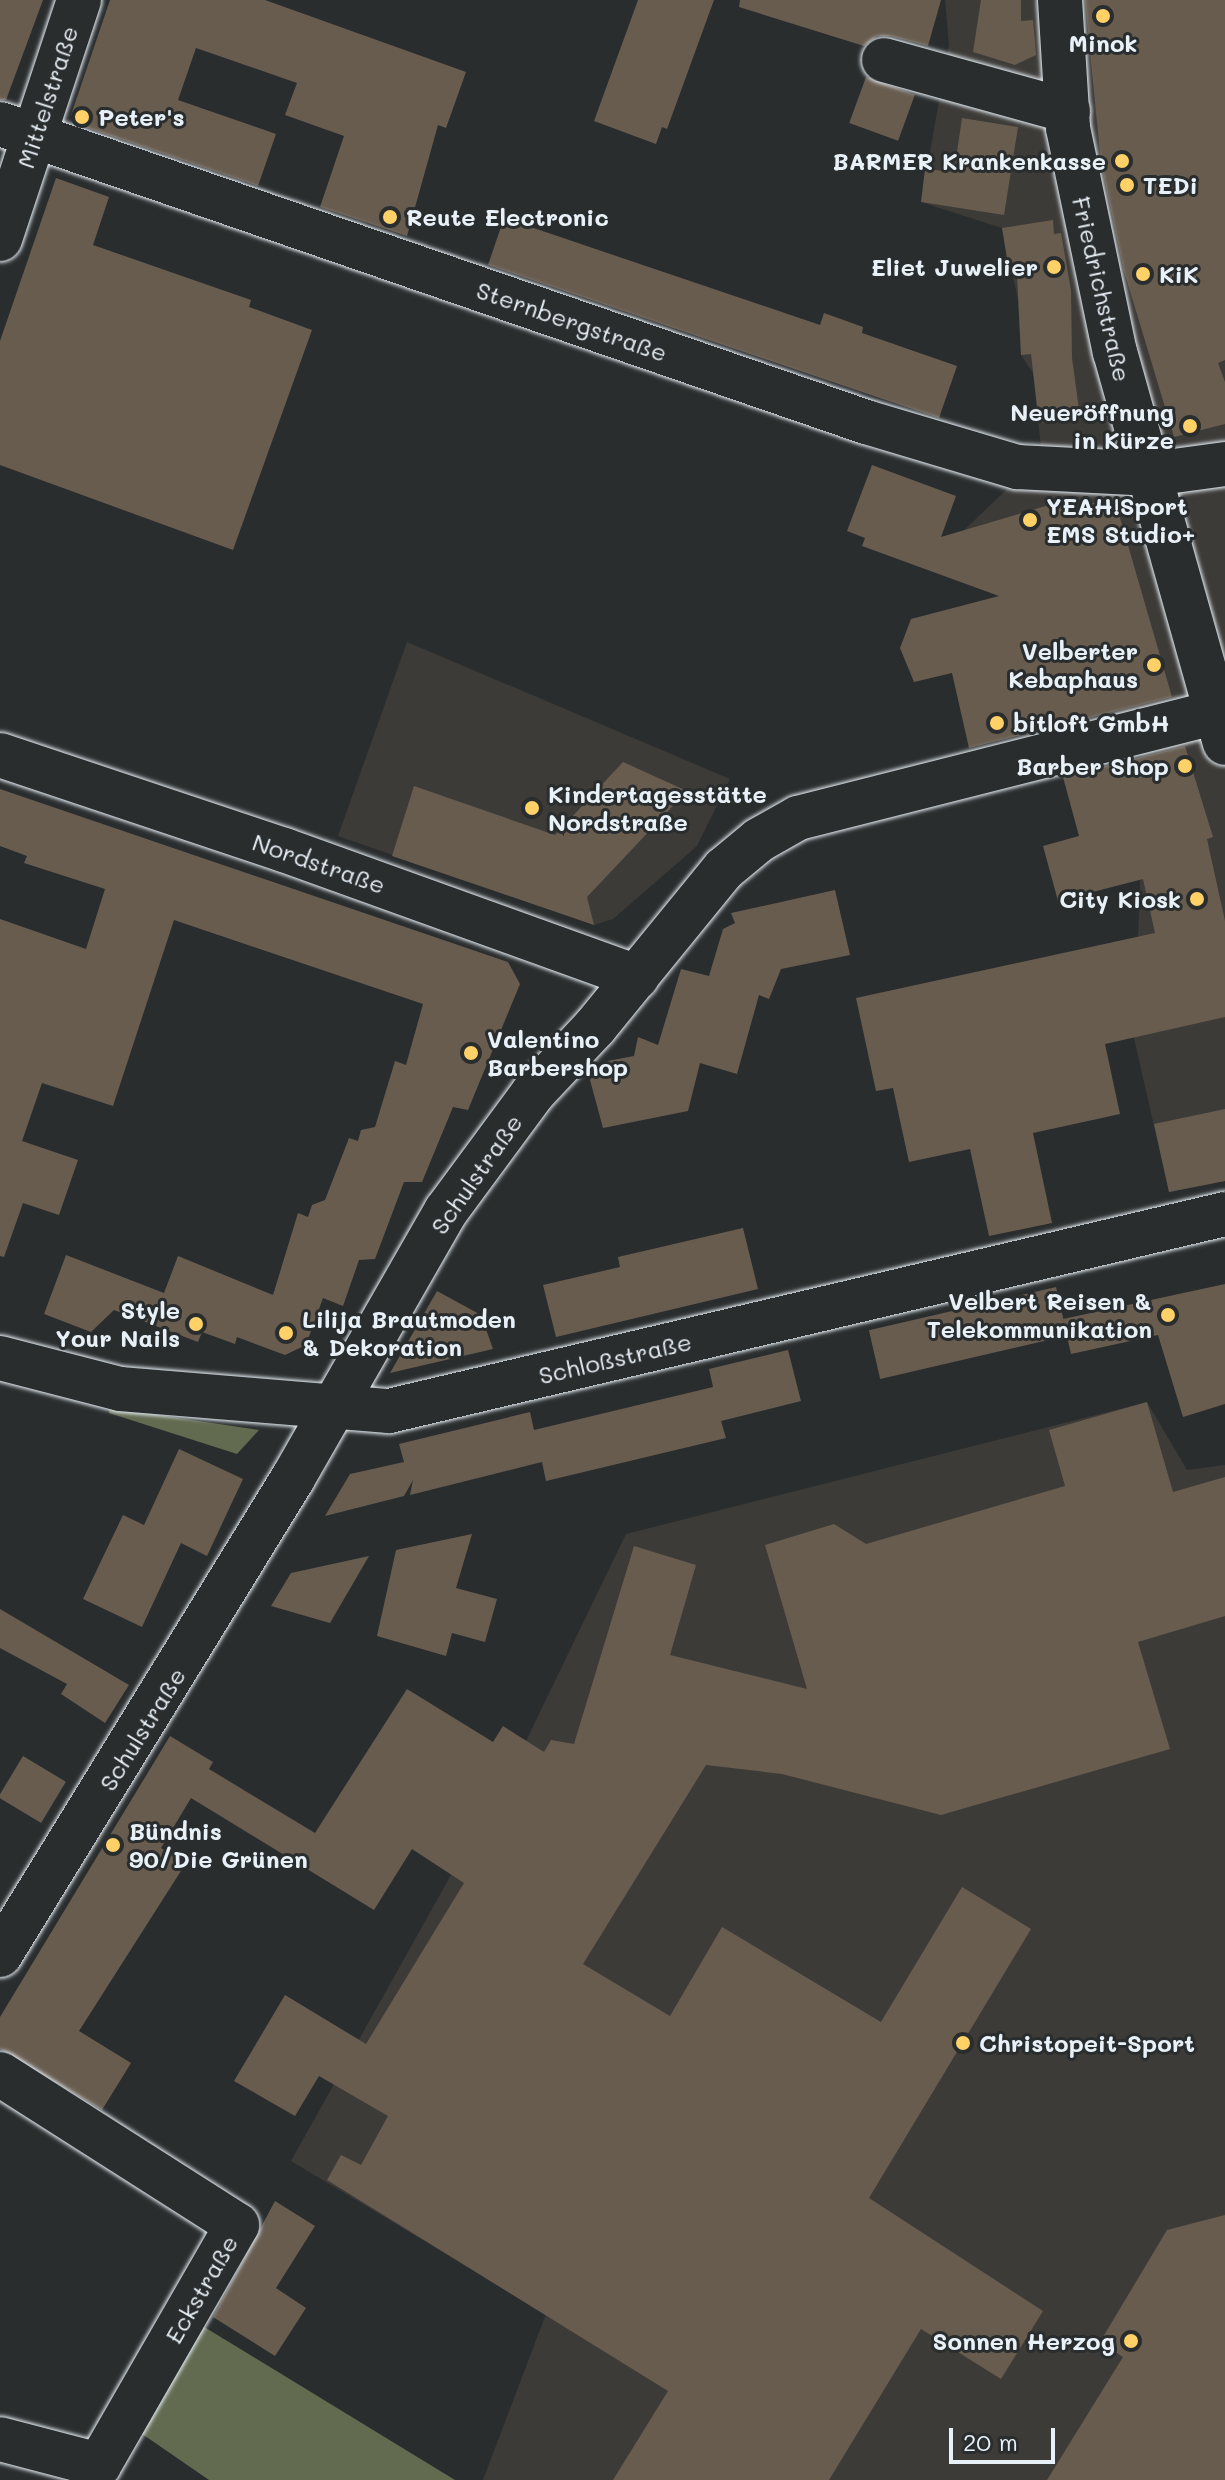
<!DOCTYPE html>
<meta charset="utf-8">
<style>
body{margin:0}
#map{position:relative;width:1225px;height:2480px;overflow:hidden;background:#2a2d2e;font-family:Mali,sans-serif}
div>[style]{position:absolute}
.built>*{inset:0;background:#3d3b38}
.green>*{inset:0;background:#626a50}
.building>*{inset:0;background:#685c4f;transform-origin:0 0}
.roads{filter:drop-shadow(0 0 2px #e8f1f8) drop-shadow(0 0 2px #e8f1f8)}
.minor>*{height:44px;margin:-22px;padding:0 22px;transform-origin:22px;border-radius:22px;background:#2a2d2e}
.major>*{height:44px;margin:-22px;padding:0 22px;transform-origin:22px;border-radius:22px;background:#2a2d2e}
.dots>*{width:22px;height:22px;translate:-50% -50%;box-sizing:border-box;border:4px solid #2a2d2e;border-radius:50%}
span{translate:-50% -50%;white-space:nowrap;text-align:center;line-height:1.15;-webkit-text-stroke:6px #2a2d2e;paint-order:stroke}
.poi-label{font-size:24px;color:#e8f1f8;font-weight:700}
.left{translate:0 -50%;text-align:left}
.right{translate:-100% -50%;text-align:right}
.street-label{font-size:24px;color:#e8f1f8}
.scale{position:absolute;left:949px;top:2428px;width:106px;height:36px;box-sizing:border-box;border:4px solid #e8f1f8;border-top:0;padding-left:10px;font-size:24px;line-height:28px;white-space:nowrap;color:#e8f1f8;-webkit-text-stroke:6px #2a2d2e;paint-order:stroke}
</style>
<div id="map">
<div class="built">
<div style="clip-path:polygon(945px 0,1225px 0,1225px 1181px,1169px 1192px,1134px 1038px,1145px 761px,1115px 714px,1080px 579px,961px 533px,1042px 456px,1033px 373px,1021px 355px,1018px 299px,1002px 228px,921px 202px,949px 45px)"></div>
<div style="clip-path:polygon(407px 642px,730px 779px,697px 846px,613px 919px,594px 925px,338px 836px)"></div>
<div style="clip-path:polygon(1147px 1402px,1187px 1470px,1225px 1465px,1225px 2480px,483px 2480px,546px 2314px,291px 2161px,526px 1741px,626px 1534px)"></div>
</div>
<div class="green">
<div style="clip-path:polygon(110px 1408px,259px 1430px,237px 1454px,109px 1413px)"></div>
<div style="clip-path:polygon(201px 2325px,455px 2480px,209px 2480px,132px 2427px)"></div>
</div>
<div class="building">
<div style="clip-path:polygon(0 0,43px 0,6px 100px,0 100px)"></div>
<div style="clip-path:polygon(110px 0,265px 0,466px 72px,446px 128px,438px 125px,407px 236px,320px 207px,344px 136px,285px 115px,297px 83px,196px 48px,178px 100px,276px 134px,258px 186px,76px 124px,71px 115px)"></div>
<div style="clip-path:polygon(638px 0,714px 0,667px 129px,662px 127px,656px 144px,594px 121px)"></div>
<div style="clip-path:polygon(740px 0,941px 0,928px 46px,890px 36px,877px 36px,864px 46px,739px 7px)"></div>
<div style="clip-path:polygon(981px 0,1021px 0,1021px 21px,1033px 20px,1036px 55px,1015px 65px,973px 52px)"></div>
<div style="clip-path:polygon(1085px 0,1225px 0,1225px 360px,1218px 363px,1225px 382px,1225px 424px,1174px 437px,1124px 271px,1101px 163px)"></div>
<div style="left:866px;top:77px;width:52px;height:49px;rotate:20deg"></div>
<div style="clip-path:polygon(962px 118px,1018px 127px,1004px 215px,921px 202px,925px 169px,954px 172px)"></div>
<div style="clip-path:polygon(56px 178px,109px 197px,93px 245px,251px 300px,249px 307px,312px 330px,233px 550px,0 465px,0 341px)"></div>
<div style="clip-path:polygon(504px 218px,820px 325px,824px 313px,863px 327px,862px 333px,957px 366px,939px 418px,488px 265px)"></div>
<div style="clip-path:polygon(1053px 220px,1054px 234px,1061px 233px,1071px 290px,1072px 358px,1080px 417px,1039px 423px,1031px 354px,1021px 355px,1017px 274px,1009px 271px,1002px 228px)"></div>
<div style="clip-path:polygon(872px 465px,956px 496px,941px 537px,1066px 500px,1069px 510px,1114px 497px,1172px 697px,969px 748px,952px 673px,914px 682px,900px 648px,911px 619px,999px 596px,862px 546px,865px 538px,847px 531px)"></div>
<div style="clip-path:polygon(1185px 746px,1213px 837px,1207px 839px,1225px 921px,1225px 1017px,1105px 1044px,1120px 1114px,1033px 1133px,1052px 1223px,989px 1236px,970px 1149px,909px 1162px,893px 1088px,876px 1091px,856px 998px,1155px 933px,1143px 879px,1058px 901px,1043px 846px,1079px 836px,1063px 777px)"></div>
<div style="clip-path:polygon(623px 762px,687px 791px,587px 897px,594px 925px,392px 856px,414px 786px,555px 835px)"></div>
<div style="clip-path:polygon(0 789px,508px 962px,520px 984px,468px 1110px,453px 1107px,422px 1182px,404px 1182px,375px 1259px,359px 1260px,343px 1306px,323px 1298px,306px 1345px,285px 1355px,237px 1337px,235px 1344px,202px 1332px,198px 1342px,114px 1310px,91px 1332px,44px 1314px,66px 1255px,164px 1293px,178px 1256px,273px 1295px,298px 1213px,308px 1217px,312px 1205px,325px 1200px,349px 1138px,358px 1141px,361px 1130px,375px 1127px,395px 1061px,406px 1065px,423px 1004px,174px 920px,113px 1106px,42px 1083px,22px 1141px,78px 1160px,59px 1215px,23px 1203px,4px 1257px,0 1256px,0 919px,86px 949px,105px 889px,24px 863px,27px 856px,0 846px)"></div>
<div style="clip-path:polygon(835px 890px,850px 955px,781px 969px,769px 999px,759px 995px,737px 1074px,700px 1063px,688px 1111px,603px 1128px,590px 1080px,602px 1062px,634px 1056px,638px 1037px,658px 1045px,681px 969px,709px 976px,723px 929px,735px 923px,731px 913px)"></div>
<div style="clip-path:polygon(1225px 1109px,1225px 1181px,1169px 1192px,1154px 1124px)"></div>
<div style="clip-path:polygon(743px 1228px,758px 1289px,556px 1337px,543px 1285px,620px 1267px,618px 1257px)"></div>
<div style="clip-path:polygon(1225px 1284px,1225px 1404px,1183px 1417px,1158px 1335px,1071px 1354px,1063px 1319px)"></div>
<div style="left:1056px;top:1287px;width:50px;height:192px;rotate:77deg"></div>
<div style="clip-path:polygon(437px 1291px,481px 1315px,493px 1349px,390px 1373px)"></div>
<div style="clip-path:polygon(788px 1350px,801px 1401px,721px 1421px,726px 1438px,546px 1481px,542px 1462px,410px 1495px,413px 1480px,404px 1496px,325px 1516px,350px 1474px,404px 1462px,399px 1444px,530px 1412px,534px 1430px,713px 1387px,709px 1369px)"></div>
<div style="clip-path:polygon(1147px 1402px,1173px 1492px,1225px 1477px,1225px 1616px,1138px 1642px,1170px 1749px,941px 1815px,782px 1774px,706px 1765px,583px 1964px,670px 2016px,722px 1927px,881px 2022px,962px 1887px,1031px 1929px,869px 2198px,1043px 2311px,1001px 2379px,921px 2329px,829px 2480px,613px 2480px,668px 2391px,327px 2180px,341px 2155px,361px 2165px,388px 2116px,319px 2076px,295px 2116px,234px 2081px,285px 1995px,366px 2044px,464px 1883px,412px 1849px,374px 1910px,191px 1798px,161px 1848px,186px 1863px,79px 2031px,131px 2063px,102px 2110px,0 2049px,0 2017px,170px 1736px,213px 1762px,209px 1769px,315px 1833px,407px 1689px,493px 1742px,503px 1726px,544px 1752px,551px 1740px,574px 1744px,634px 1546px,696px 1565px,670px 1655px,807px 1689px,765px 1545px,834px 1524px,866px 1544px,1065px 1486px,1049px 1430px)"></div>
<div style="clip-path:polygon(179px 1449px,243px 1479px,207px 1556px,181px 1543px,142px 1627px,83px 1599px,123px 1515px,144px 1525px)"></div>
<div style="clip-path:polygon(472px 1534px,456px 1588px,497px 1599px,485px 1642px,452px 1633px,446px 1656px,377px 1636px,396px 1550px)"></div>
<div style="clip-path:polygon(369px 1556px,330px 1623px,271px 1606px,291px 1573px)"></div>
<div style="clip-path:polygon(0 1609px,129px 1685px,105px 1723px,61px 1694px,67px 1684px,0 1648px)"></div>
<div style="left:23px;top:1756px;width:50px;height:48px;rotate:31deg"></div>
<div style="clip-path:polygon(275px 2201px,315px 2226px,276px 2288px,306px 2308px,275px 2356px,213px 2317px)"></div>
<div style="clip-path:polygon(1225px 2215px,1225px 2480px,1047px 2480px,1123px 2357px,1100px 2342px,1167px 2230px)"></div>
</div>
<div class="roads">
<div class="minor">
<div style="left:1060px;top:0;width:128px;rotate:86.4deg"></div>
<div style="left:1068px;top:128px;width:229px;rotate:78.2deg"></div>
<div style="left:1115px;top:352px;width:406px;rotate:74.3deg"></div>
<div style="left:884px;top:60px;width:191px;rotate:15.5deg"></div>
<div style="left:0;top:124px;width:916px;rotate:18.99deg"></div>
<div style="left:866px;top:422px;width:158px;rotate:16.6deg"></div>
<div style="left:1017px;top:467px;width:135px;rotate:3deg"></div>
<div style="left:1152px;top:474px;width:74px;rotate:-7.8deg"></div>
<div style="left:0;top:239px;width:252px;rotate:-71.7deg"></div>
<div style="left:0;top:755px;width:299px;rotate:18.5deg"></div>
<div style="left:284px;top:850px;width:375px;rotate:19.8deg"></div>
<div style="left:0;top:1955px;width:560px;rotate:-58.44deg"></div>
<div style="left:293px;top:1478px;width:308px;rotate:-60.2deg"></div>
<div style="left:446px;top:1211px;width:147px;rotate:-53.6deg"></div>
<div style="left:533px;top:1093px;width:91px;rotate:-46.8deg"></div>
<div style="left:595px;top:1027px;width:204px;rotate:-50.8deg"></div>
<div style="left:724px;top:869px;width:45px;rotate:-39.6deg"></div>
<div style="left:759px;top:840px;width:45px;rotate:-29.4deg"></div>
<div style="left:798px;top:818px;width:431px;rotate:-14.2deg"></div>
<div style="left:0;top:2074px;width:281px;rotate:32.5deg"></div>
<div style="left:237px;top:2225px;width:277px;rotate:119.9deg"></div>
<div style="left:99px;top:2465px;width:102px;rotate:-165.3deg"></div>
</div>
<div class="major">
<div style="left:0;top:1358px;width:124px;rotate:14.5deg"></div>
<div style="left:120px;top:1389px;width:270px;rotate:4.7deg"></div>
<div style="left:389px;top:1411px;width:859px;rotate:-13.26deg"></div>
</div>
</div>
<div class="dots">
<div style="left:1103px;top:16px;background:#ffd166"></div>
<div style="left:82px;top:117px;background:#ffd166"></div>
<div style="left:1122px;top:161px;background:#ffd166"></div>
<div style="left:1127px;top:185px;background:#ffd166"></div>
<div style="left:390px;top:217px;background:#ffd166"></div>
<div style="left:1054px;top:267px;background:#ffd166"></div>
<div style="left:1143px;top:274px;background:#ffd166"></div>
<div style="left:1190px;top:426px;background:#ffd166"></div>
<div style="left:1030px;top:520px;background:#ffd166"></div>
<div style="left:1154px;top:665px;background:#ffd166"></div>
<div style="left:997px;top:723px;background:#ffd166"></div>
<div style="left:1185px;top:766px;background:#ffd166"></div>
<div style="left:532px;top:808px;background:#ffd166"></div>
<div style="left:1197px;top:899px;background:#ffd166"></div>
<div style="left:471px;top:1053px;background:#ffd166"></div>
<div style="left:1168px;top:1315px;background:#ffd166"></div>
<div style="left:196px;top:1324px;background:#ffd166"></div>
<div style="left:286px;top:1333px;background:#ffd166"></div>
<div style="left:113px;top:1845px;background:#ffd166"></div>
<div style="left:963px;top:2043px;background:#ffd166"></div>
<div style="left:1131px;top:2341px;background:#ffd166"></div>
</div>
<div class="poi-label">
<span style="left:1103px;top:43px">Minok</span>
<span class="left" style="left:98px;top:117px">Peter's</span>
<span class="right" style="left:1106px;top:161px">BARMER Krankenkasse</span>
<span class="left" style="left:1143px;top:185px">TEDi</span>
<span class="left" style="left:406px;top:217px">Reute Electronic</span>
<span class="right" style="left:1038px;top:267px">Eliet Juwelier</span>
<span class="left" style="left:1159px;top:274px">KiK</span>
<span class="right" style="left:1174px;top:426px">Neueröffnung<br>in Kürze</span>
<span class="left" style="left:1046px;top:520px">YEAH!Sport<br>EMS Studio+</span>
<span class="right" style="left:1138px;top:665px">Velberter<br>Kebaphaus</span>
<span class="left" style="left:1013px;top:723px">bitloft GmbH</span>
<span class="right" style="left:1169px;top:766px">Barber Shop</span>
<span class="left" style="left:548px;top:808px">Kindertagesstätte<br>Nordstraße</span>
<span class="right" style="left:1181px;top:899px">City Kiosk</span>
<span class="left" style="left:487px;top:1053px">Valentino<br>Barbershop</span>
<span class="right" style="left:1152px;top:1315px">Velbert Reisen &amp;<br>Telekommunikation</span>
<span class="right" style="left:180px;top:1324px">Style<br>Your Nails</span>
<span class="left" style="left:302px;top:1333px">Lilija Brautmoden<br>&amp; Dekoration</span>
<span class="left" style="left:129px;top:1845px">Bündnis<br>90/Die Grünen</span>
<span class="left" style="left:979px;top:2043px">Christopeit-Sport</span>
<span class="right" style="left:1115px;top:2341px">Sonnen Herzog</span>
</div>
<div class="street-label">
<span style="left:47px;top:97px;rotate:-72deg">Mittelstraße</span>
<span style="left:1102px;top:289px;rotate:77deg">Friedrichstraße</span>
<span style="left:572px;top:321px;rotate:19deg">Sternbergstraße</span>
<span style="left:319px;top:863px;rotate:19deg">Nordstraße</span>
<span style="left:476px;top:1174px;rotate:-55deg">Schulstraße</span>
<span style="left:615px;top:1358px;rotate:-13deg">Schloßstraße</span>
<span style="left:142px;top:1729px;rotate:-58deg">Schulstraße</span>
<span style="left:201px;top:2289px;rotate:-60deg">Eckstraße</span>
</div>
<div class="scale">20 m</div>
</div>
